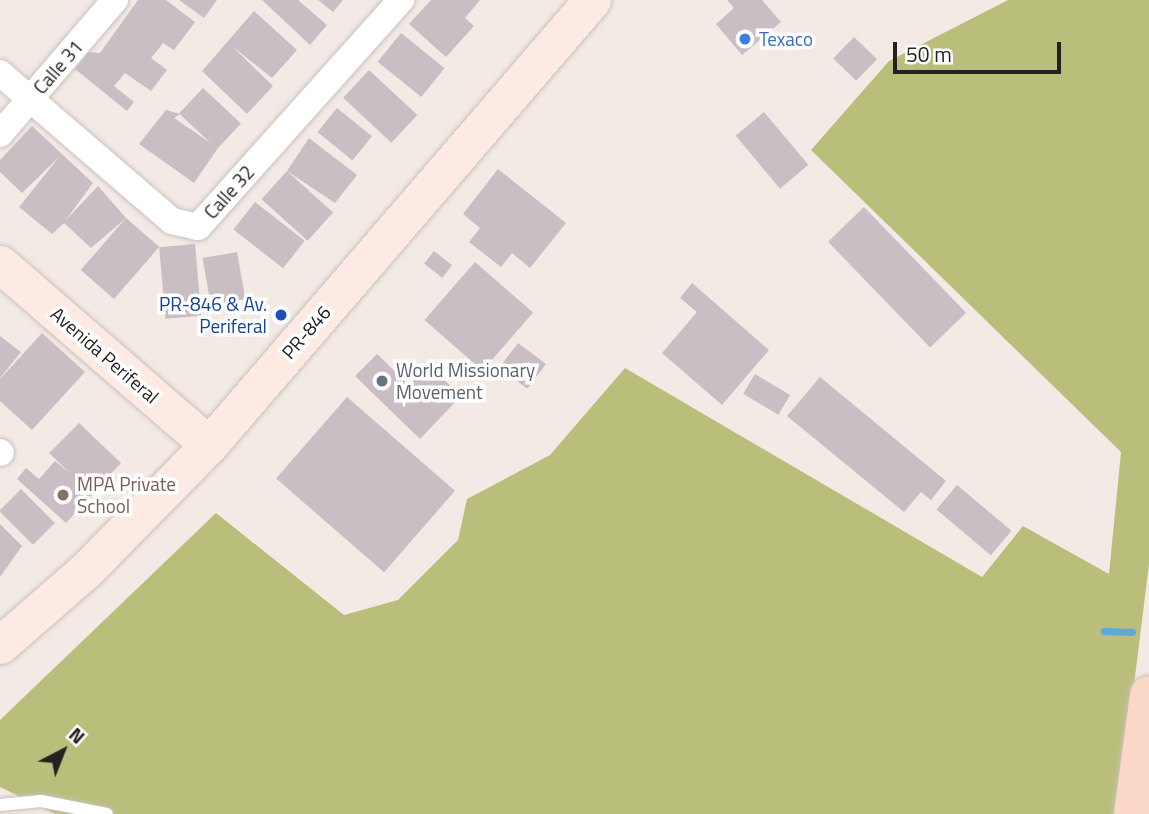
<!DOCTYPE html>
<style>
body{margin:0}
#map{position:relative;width:1149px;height:814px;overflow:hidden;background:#f3eae6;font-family:"Titillium Web",sans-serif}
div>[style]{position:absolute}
.green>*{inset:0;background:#b9bf7b}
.stream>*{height:7px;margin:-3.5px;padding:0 3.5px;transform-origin:3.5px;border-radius:3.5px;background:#5aabd9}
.building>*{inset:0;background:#c8bec3;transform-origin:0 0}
.roads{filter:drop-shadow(0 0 2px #cac1bd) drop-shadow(0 0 2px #cac1bd)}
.lane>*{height:12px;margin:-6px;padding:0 6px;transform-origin:6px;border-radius:6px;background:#fff}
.street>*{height:26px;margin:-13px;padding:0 13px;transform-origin:13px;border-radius:13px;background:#fff}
.secondary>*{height:37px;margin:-18.5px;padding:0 18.5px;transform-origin:18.5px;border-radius:18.5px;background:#fdebe3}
.primary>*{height:38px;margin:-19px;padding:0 19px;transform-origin:19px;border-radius:19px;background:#fad7c7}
.dots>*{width:19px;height:19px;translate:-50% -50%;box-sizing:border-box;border:4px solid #fff;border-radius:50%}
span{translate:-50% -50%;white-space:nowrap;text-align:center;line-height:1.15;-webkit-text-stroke:7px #fff;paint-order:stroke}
.shop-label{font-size:19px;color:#366cbe}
.left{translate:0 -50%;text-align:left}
.street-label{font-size:19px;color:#252120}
.transit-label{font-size:19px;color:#164399}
.right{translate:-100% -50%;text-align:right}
.worship-label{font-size:19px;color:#5b616d}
.education-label{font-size:19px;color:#785e54}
.north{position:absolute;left:28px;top:716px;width:70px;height:70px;-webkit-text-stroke:5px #fff;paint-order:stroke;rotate:42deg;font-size:19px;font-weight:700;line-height:28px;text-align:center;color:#252120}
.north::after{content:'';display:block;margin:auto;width:24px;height:32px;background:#252120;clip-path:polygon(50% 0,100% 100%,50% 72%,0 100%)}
.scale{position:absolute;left:893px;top:42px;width:168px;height:32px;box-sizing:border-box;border:4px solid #252120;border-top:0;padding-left:9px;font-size:21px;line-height:24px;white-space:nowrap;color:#252120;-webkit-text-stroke:5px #fff;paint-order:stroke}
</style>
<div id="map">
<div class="green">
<div style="clip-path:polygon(1008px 0,1149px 0,1149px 564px,1118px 814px,55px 814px,0 787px,0 720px,216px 513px,344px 615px,398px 600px,458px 540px,467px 499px,550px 455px,625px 368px,982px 577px,1023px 526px,1109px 574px,1121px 452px,811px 150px,889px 61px)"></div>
</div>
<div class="stream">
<div style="left:1104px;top:631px;width:28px;rotate:2deg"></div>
</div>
<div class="building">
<div style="clip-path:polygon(138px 0,166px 0,195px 22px,174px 50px,163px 43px,151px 58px,167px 70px,151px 91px,125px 73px,114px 86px,134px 102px,127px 111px,75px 69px,88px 52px,100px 53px)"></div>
<div style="clip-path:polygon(179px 0,217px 0,204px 18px)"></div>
<div style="clip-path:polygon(262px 0,298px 0,327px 25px,310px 45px)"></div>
<div style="clip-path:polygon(318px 0,343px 0,333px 12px)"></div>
<div style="clip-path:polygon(431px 0,480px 0,465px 18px,474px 26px,446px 57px,409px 24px)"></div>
<div style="clip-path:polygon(727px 0,762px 0,781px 22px,742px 55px,716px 24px,734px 8px)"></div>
<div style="clip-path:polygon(254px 11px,297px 50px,272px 78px,232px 46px,273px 86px,247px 114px,202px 71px)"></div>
<div style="left:401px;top:33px;width:56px;height:37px;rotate:39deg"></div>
<div style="left:854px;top:37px;width:32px;height:30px;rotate:44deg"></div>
<div style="left:369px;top:70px;width:66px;height:38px;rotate:43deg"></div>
<div style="left:203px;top:88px;width:52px;height:35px;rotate:43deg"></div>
<div style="left:337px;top:108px;width:45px;height:31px;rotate:39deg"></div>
<div style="clip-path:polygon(166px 110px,180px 114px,174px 118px,218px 148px,194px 183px,139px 144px)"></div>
<div style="left:764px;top:112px;width:69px;height:37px;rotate:50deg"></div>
<div style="clip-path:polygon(32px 126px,93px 183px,65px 221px,98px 186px,126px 218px,91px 248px,64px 223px,52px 234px,19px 207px,60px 156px,22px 193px,0 172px,0 160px)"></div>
<div style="clip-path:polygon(309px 138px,357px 175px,335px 203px,287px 171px)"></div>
<div style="clip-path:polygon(498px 169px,566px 223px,530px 268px,512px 253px,501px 267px,469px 242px,480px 228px,463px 214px)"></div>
<div style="left:287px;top:171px;width:62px;height:38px;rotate:42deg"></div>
<div style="left:255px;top:202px;width:63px;height:35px;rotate:38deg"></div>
<div style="left:864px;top:207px;width:147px;height:50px;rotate:46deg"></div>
<div style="left:126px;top:218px;width:44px;height:69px;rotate:41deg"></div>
<div style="left:195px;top:244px;width:72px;height:36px;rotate:85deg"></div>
<div style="left:434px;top:251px;width:23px;height:16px;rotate:38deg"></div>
<div style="left:237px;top:252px;width:48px;height:35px;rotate:80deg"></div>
<div style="left:475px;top:262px;width:77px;height:77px;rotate:41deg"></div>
<div style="clip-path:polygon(692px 283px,769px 350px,722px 405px,662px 353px,697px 312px,680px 298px)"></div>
<div style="clip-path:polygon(42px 333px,85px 372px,32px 430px,0 401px,0 379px)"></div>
<div style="clip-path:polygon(0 336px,21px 352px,0 378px)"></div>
<div style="left:518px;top:343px;width:35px;height:31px;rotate:37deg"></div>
<div style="clip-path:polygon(377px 354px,409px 385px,429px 365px,461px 396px,420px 439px,355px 376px)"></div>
<div style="left:755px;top:374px;width:41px;height:23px;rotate:31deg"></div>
<div style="clip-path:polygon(820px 377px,946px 481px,931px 500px,921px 492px,904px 512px,787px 416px)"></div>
<div style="left:347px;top:397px;width:143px;height:108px;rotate:41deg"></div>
<div style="clip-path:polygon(79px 423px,121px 463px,66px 523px,17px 479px,26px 468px,39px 479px,55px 461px,71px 474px,49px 453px)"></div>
<div style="left:957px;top:485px;width:71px;height:32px;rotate:40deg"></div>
<div style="left:21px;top:489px;width:48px;height:31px;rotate:45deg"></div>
<div style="clip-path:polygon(0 524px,22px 546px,0 577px)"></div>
</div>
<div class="roads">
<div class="lane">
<div style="left:0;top:805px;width:41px;rotate:-5.6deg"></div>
<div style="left:41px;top:801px;width:67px;rotate:11.1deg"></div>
</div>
<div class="street">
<div style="left:0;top:73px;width:227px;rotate:40.7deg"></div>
<div style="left:172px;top:221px;width:27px;rotate:13deg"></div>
<div style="left:198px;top:227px;width:305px;rotate:-48.2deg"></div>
<div style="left:0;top:134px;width:177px;rotate:-49.4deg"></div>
<div style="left:0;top:452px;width:1px;rotate:45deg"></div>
</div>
<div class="secondary">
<div style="left:0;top:264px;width:276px;rotate:40.9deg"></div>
<div style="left:0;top:645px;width:116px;rotate:-41.1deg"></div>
<div style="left:87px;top:569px;width:174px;rotate:-45.5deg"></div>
<div style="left:209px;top:445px;width:587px;rotate:-49.28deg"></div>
</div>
<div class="primary">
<div style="left:1133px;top:814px;width:120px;rotate:-82.3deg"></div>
</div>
</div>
<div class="dots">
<div style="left:745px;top:39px;background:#3f7fe0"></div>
<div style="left:281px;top:315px;background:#1a4fb4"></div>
<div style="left:382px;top:381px;background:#6b7280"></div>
<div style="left:63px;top:495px;background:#8d6e63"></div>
</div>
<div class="shop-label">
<span class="left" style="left:759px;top:39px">Texaco</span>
</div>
<div class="street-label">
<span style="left:58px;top:67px;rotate:-49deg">Calle 31</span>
<span style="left:229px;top:192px;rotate:-48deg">Calle 32</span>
<span style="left:306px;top:332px;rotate:-49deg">PR-846</span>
<span style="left:105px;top:355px;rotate:41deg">Avenida Periferal</span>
</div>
<div class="transit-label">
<span class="right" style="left:267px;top:315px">PR-846 &amp; Av.<br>Periferal</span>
</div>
<div class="worship-label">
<span class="left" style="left:396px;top:381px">World Missionary<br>Movement</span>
</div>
<div class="education-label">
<span class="left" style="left:77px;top:495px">MPA Private<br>School</span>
</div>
<div class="north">N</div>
<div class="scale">50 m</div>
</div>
